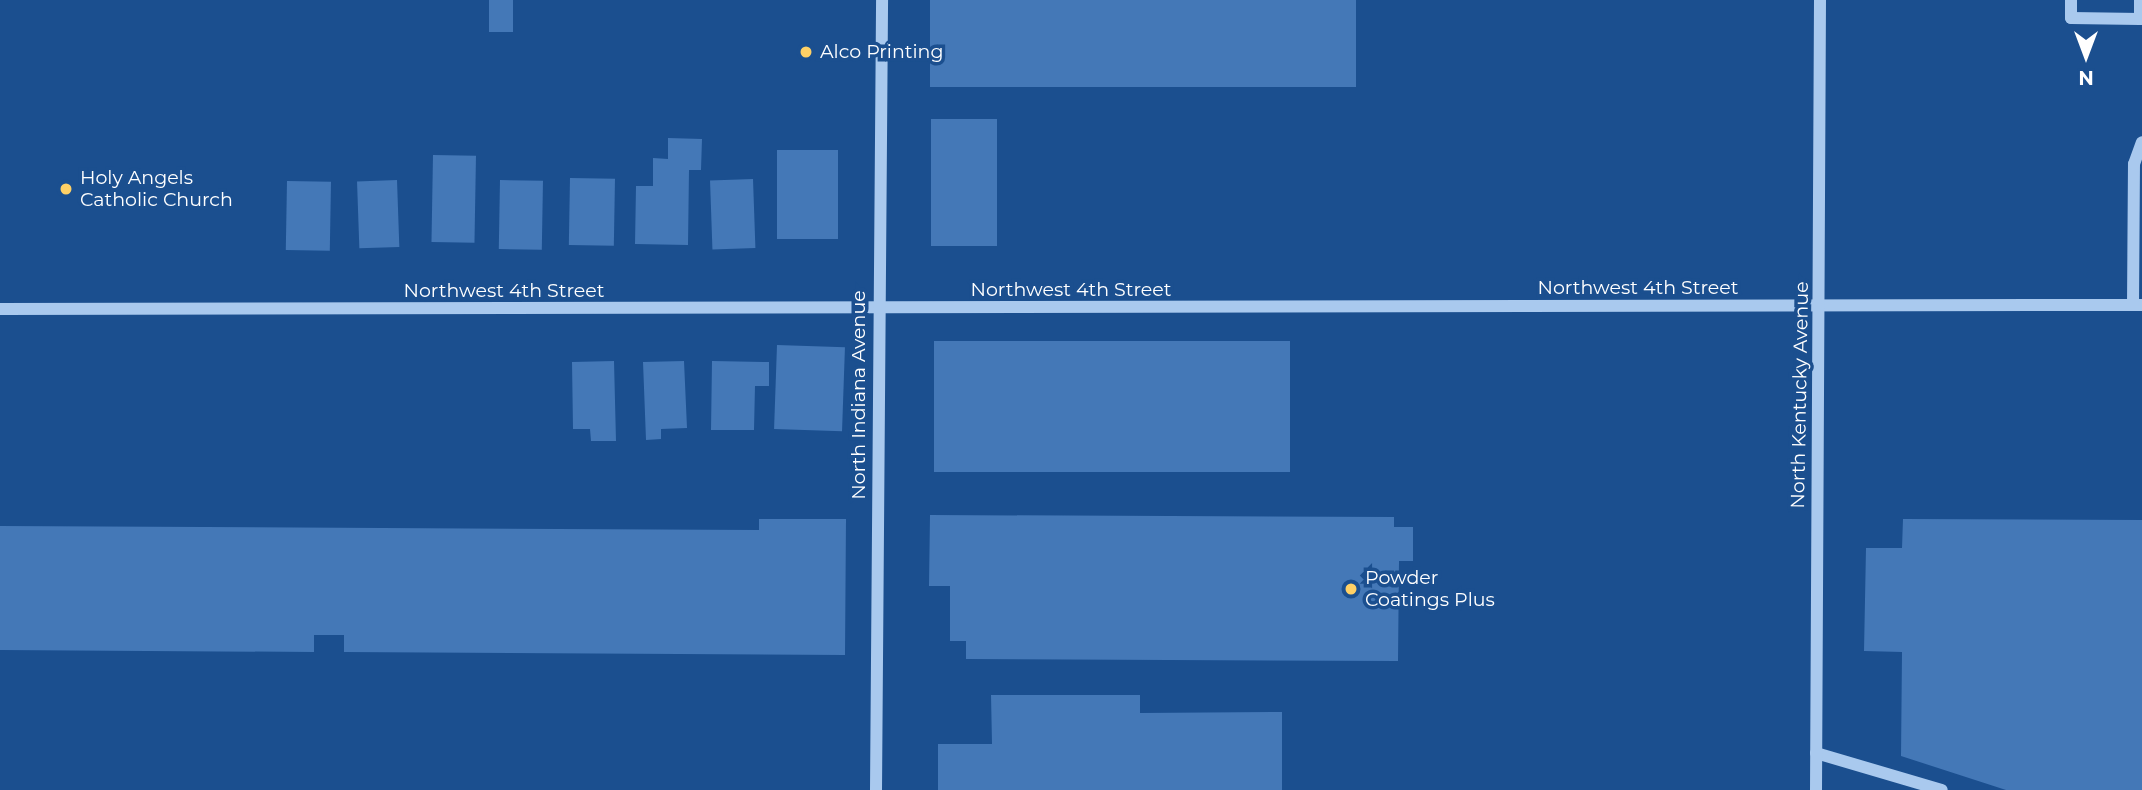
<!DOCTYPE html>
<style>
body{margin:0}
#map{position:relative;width:2142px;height:790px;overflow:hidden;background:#1b4f8f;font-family:Montserrat,sans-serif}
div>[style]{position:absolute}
.building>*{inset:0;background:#4478b7;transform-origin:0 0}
.minor>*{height:12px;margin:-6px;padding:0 6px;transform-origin:6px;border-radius:6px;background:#a9c9ee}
.dots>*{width:19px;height:19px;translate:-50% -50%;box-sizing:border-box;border:4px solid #1b4f8f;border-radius:50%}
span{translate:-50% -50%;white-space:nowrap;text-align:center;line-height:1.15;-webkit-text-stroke:7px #1b4f8f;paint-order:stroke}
.poi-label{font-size:19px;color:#fff}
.left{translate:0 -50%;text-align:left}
.street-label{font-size:19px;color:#fff}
.north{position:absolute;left:2051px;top:21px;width:70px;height:70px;-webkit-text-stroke:5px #1b4f8f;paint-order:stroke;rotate:180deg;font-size:19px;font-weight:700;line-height:28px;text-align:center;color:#fff}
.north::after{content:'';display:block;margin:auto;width:24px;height:32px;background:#fff;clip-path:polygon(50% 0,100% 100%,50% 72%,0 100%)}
</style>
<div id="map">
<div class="building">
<div style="left:489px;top:0;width:24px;height:32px"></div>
<div style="left:930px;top:0;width:426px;height:87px"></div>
<div style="left:931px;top:119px;width:66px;height:127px"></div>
<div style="clip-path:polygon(668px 138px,702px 139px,701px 170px,689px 170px,688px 245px,635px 244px,636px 186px,653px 186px,653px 158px,668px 159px)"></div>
<div style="left:777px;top:150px;width:61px;height:89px"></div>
<div style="left:433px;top:155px;width:43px;height:87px;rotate:1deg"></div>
<div style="left:570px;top:178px;width:45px;height:67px;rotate:1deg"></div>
<div style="left:753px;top:179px;width:69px;height:43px;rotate:88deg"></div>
<div style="left:397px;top:180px;width:67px;height:40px;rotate:88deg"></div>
<div style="left:500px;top:180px;width:43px;height:69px;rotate:1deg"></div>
<div style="left:287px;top:181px;width:44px;height:69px;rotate:1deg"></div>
<div style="left:934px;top:341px;width:356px;height:131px"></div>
<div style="left:777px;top:345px;width:68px;height:84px;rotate:2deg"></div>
<div style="clip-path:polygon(614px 361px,616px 441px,591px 441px,590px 429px,573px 429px,572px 362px)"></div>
<div style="clip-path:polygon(684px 361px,687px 428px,661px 429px,661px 439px,646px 440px,643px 362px)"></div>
<div style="clip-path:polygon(712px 361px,769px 362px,769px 386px,755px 386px,754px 430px,711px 430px)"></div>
<div style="clip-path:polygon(930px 515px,1394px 517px,1394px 527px,1413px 527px,1413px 561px,1399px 561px,1398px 661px,966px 659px,966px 641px,950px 641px,950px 586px,929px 586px)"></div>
<div style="clip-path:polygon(759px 519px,846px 519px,845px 655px,344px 652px,344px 635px,314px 635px,314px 652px,0 650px,0 526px,759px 530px)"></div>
<div style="clip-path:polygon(1903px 519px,2142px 520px,2142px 790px,2006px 790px,1901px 756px,1902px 652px,1864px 651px,1866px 548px,1902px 548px)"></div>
<div style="clip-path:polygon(991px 695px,1140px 695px,1140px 713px,1282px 712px,1282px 790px,938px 790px,938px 744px,992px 744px)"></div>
</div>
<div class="minor">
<div style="left:2071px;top:0;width:18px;rotate:90deg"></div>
<div style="left:2071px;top:18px;width:69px;rotate:0.8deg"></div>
<div style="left:2140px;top:19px;width:19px;rotate:-90deg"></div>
<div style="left:2133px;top:305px;width:141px;rotate:-89.6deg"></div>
<div style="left:2134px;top:164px;width:23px;rotate:-70deg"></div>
<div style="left:0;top:309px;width:2142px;rotate:-0.11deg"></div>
<div style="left:1816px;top:753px;width:131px;rotate:16.4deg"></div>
<div style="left:876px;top:790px;width:790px;rotate:-89.56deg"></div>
<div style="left:1816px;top:790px;width:790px;rotate:-89.71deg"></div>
</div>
<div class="dots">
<div style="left:806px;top:52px;background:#ffd166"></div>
<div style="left:66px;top:189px;background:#ffd166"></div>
<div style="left:1351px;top:589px;background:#ffd166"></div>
</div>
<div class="poi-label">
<span class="left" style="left:820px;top:52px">Alco Printing</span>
<span class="left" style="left:80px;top:189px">Holy Angels<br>Catholic Church</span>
<span class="left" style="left:1365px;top:589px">Powder<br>Coatings Plus</span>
</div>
<div class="street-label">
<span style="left:1638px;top:288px">Northwest 4th Street</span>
<span style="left:1071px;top:290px">Northwest 4th Street</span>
<span style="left:504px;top:291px">Northwest 4th Street</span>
<span style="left:859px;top:395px;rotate:-90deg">North Indiana Avenue</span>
<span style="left:1800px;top:395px;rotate:-89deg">North Kentucky Avenue</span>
</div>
<div class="north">N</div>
</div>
